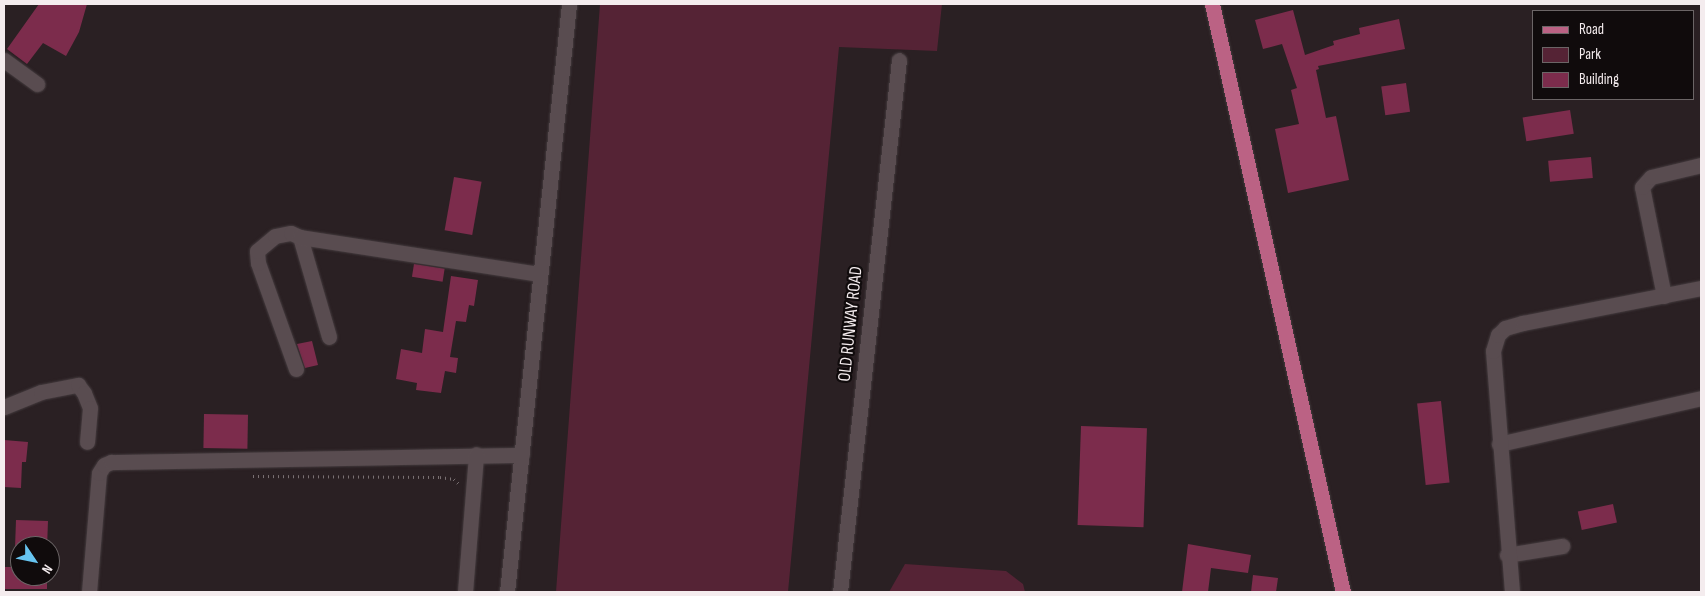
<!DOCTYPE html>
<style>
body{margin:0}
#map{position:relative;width:1705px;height:596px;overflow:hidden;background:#2a2023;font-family:"Sofia Sans Condensed",sans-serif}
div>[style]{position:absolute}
.green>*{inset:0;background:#552335}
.building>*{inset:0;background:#7c2c4c;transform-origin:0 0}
.path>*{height:2.5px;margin-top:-1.25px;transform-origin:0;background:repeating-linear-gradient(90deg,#797072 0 1px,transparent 0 5px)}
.roads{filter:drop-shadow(0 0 1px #443b3e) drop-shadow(0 0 1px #443b3e)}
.minor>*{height:15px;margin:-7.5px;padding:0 7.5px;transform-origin:7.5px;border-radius:7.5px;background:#594c50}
.major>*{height:15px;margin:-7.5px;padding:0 7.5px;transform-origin:7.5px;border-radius:7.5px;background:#bb6284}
span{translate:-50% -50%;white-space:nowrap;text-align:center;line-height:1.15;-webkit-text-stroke:4.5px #100b0c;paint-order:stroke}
.street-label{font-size:18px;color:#f4ecee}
.frame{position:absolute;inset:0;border:5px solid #f4ecee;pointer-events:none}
.legend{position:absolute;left:1532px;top:10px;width:162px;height:90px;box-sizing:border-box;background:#100b0c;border:1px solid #6b6566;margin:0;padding:6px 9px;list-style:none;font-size:15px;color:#f4ecee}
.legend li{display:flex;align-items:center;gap:10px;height:25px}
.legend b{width:25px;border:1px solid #6b6566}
.north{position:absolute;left:10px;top:536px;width:50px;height:50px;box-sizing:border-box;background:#100b0c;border:1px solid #6b6566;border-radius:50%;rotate:124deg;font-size:14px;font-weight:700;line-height:20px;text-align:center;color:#f4ecee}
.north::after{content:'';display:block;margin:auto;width:18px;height:22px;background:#67c4f0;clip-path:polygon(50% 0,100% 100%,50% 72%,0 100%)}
</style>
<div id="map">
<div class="green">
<div style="clip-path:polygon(600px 4px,942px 4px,937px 51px,839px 47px,788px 592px,556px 592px)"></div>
<div style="clip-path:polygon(905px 564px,1006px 571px,1023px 584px,1025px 592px,889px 592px)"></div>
</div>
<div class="building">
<div style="clip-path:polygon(39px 4px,87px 4px,79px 32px,66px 56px,43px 43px,27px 64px,7px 49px)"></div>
<div style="clip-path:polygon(1293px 10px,1305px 55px,1334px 45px,1333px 41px,1360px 34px,1359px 28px,1399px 19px,1405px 49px,1318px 66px,1319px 69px,1316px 70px,1326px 118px,1336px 116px,1349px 180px,1288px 193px,1275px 129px,1299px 124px,1291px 90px,1297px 88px,1282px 44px,1263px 49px,1255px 20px)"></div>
<div style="left:1406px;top:83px;width:29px;height:25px;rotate:82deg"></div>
<div style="left:1570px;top:110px;width:24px;height:48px;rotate:81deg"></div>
<div style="left:1591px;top:157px;width:21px;height:43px;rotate:85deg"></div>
<div style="left:454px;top:177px;width:28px;height:54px;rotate:10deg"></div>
<div style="left:414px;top:264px;width:31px;height:13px;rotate:9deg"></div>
<div style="clip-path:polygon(451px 276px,478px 280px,474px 306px,469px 305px,466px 322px,456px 321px,450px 357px,458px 358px,456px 373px,445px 371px,441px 393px,416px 390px,417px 383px,396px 379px,401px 349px,422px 353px,425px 329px,443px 332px)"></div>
<div style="clip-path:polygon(312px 341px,318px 365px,305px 368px,297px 344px)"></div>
<div style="left:1441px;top:401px;width:82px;height:24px;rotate:84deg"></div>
<div style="left:204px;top:414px;width:44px;height:34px;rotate:1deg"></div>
<div style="left:1081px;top:426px;width:66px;height:99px;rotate:2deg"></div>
<div style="clip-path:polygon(4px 440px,28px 442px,26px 462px,22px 462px,21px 488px,4px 487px)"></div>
<div style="left:1613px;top:504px;width:19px;height:36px;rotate:78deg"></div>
<div style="left:16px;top:520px;width:32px;height:26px;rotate:2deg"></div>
<div style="clip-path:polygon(1188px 544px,1251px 555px,1248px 573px,1211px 568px,1208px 592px,1182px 592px)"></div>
<div style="clip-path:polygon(4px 567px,20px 567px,20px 576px,47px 576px,47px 589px,4px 589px)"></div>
<div style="clip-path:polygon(1253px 575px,1278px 578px,1276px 592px,1251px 592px)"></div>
</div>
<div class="path">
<div style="left:253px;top:476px;width:187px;rotate:0.3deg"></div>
<div style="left:440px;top:477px;width:14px;rotate:8deg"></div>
<div style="left:454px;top:479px;width:8px;rotate:45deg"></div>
</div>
<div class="roads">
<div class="minor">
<div style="left:4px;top:60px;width:41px;rotate:36deg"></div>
<div style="left:300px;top:237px;width:104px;rotate:73.8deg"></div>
<div style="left:1664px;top:296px;width:111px;rotate:-101.4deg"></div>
<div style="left:1642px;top:187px;width:13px;rotate:-48deg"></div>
<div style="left:1651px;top:177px;width:51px;rotate:-13.5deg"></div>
<div style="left:296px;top:369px;width:113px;rotate:-109.7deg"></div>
<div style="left:258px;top:263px;width:12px;rotate:-95deg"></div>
<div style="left:257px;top:251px;width:23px;rotate:-40deg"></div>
<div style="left:275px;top:236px;width:16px;rotate:-11deg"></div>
<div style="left:291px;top:233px;width:10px;rotate:24deg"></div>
<div style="left:300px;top:237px;width:242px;rotate:8.8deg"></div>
<div style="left:4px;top:407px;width:40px;rotate:-22deg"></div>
<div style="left:41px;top:392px;width:38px;rotate:-11deg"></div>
<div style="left:78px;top:385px;width:10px;rotate:53deg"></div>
<div style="left:84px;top:393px;width:16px;rotate:68deg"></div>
<div style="left:90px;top:408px;width:34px;rotate:95deg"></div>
<div style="left:1499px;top:444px;width:207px;rotate:-12.8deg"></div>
<div style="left:1507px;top:555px;width:56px;rotate:-9.3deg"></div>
<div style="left:89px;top:592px;width:119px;rotate:-85.2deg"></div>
<div style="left:99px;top:473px;width:9px;rotate:-58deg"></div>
<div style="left:104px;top:465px;width:8px;rotate:-23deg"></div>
<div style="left:111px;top:462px;width:411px;rotate:-1deg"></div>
<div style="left:465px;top:592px;width:138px;rotate:-85.4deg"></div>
<div style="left:507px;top:592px;width:591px;rotate:-83.98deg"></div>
<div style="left:840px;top:592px;width:535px;rotate:-83.67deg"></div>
<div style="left:1512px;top:592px;width:242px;rotate:-94.5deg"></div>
<div style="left:1493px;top:351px;width:17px;rotate:-73deg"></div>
<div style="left:1498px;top:335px;width:10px;rotate:-45deg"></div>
<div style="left:1505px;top:328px;width:19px;rotate:-16deg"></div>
<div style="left:1523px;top:323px;width:181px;rotate:-11.1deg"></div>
</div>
<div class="major">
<div style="left:1212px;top:4px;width:602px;rotate:77.44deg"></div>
</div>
</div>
<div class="street-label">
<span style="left:851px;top:324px;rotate:-84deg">OLD RUNWAY ROAD</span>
</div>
<div class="frame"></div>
<ul class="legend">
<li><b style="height:6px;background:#bb6284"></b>Road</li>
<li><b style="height:14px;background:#552335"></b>Park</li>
<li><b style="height:14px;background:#7c2c4c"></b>Building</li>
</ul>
<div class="north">N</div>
</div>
